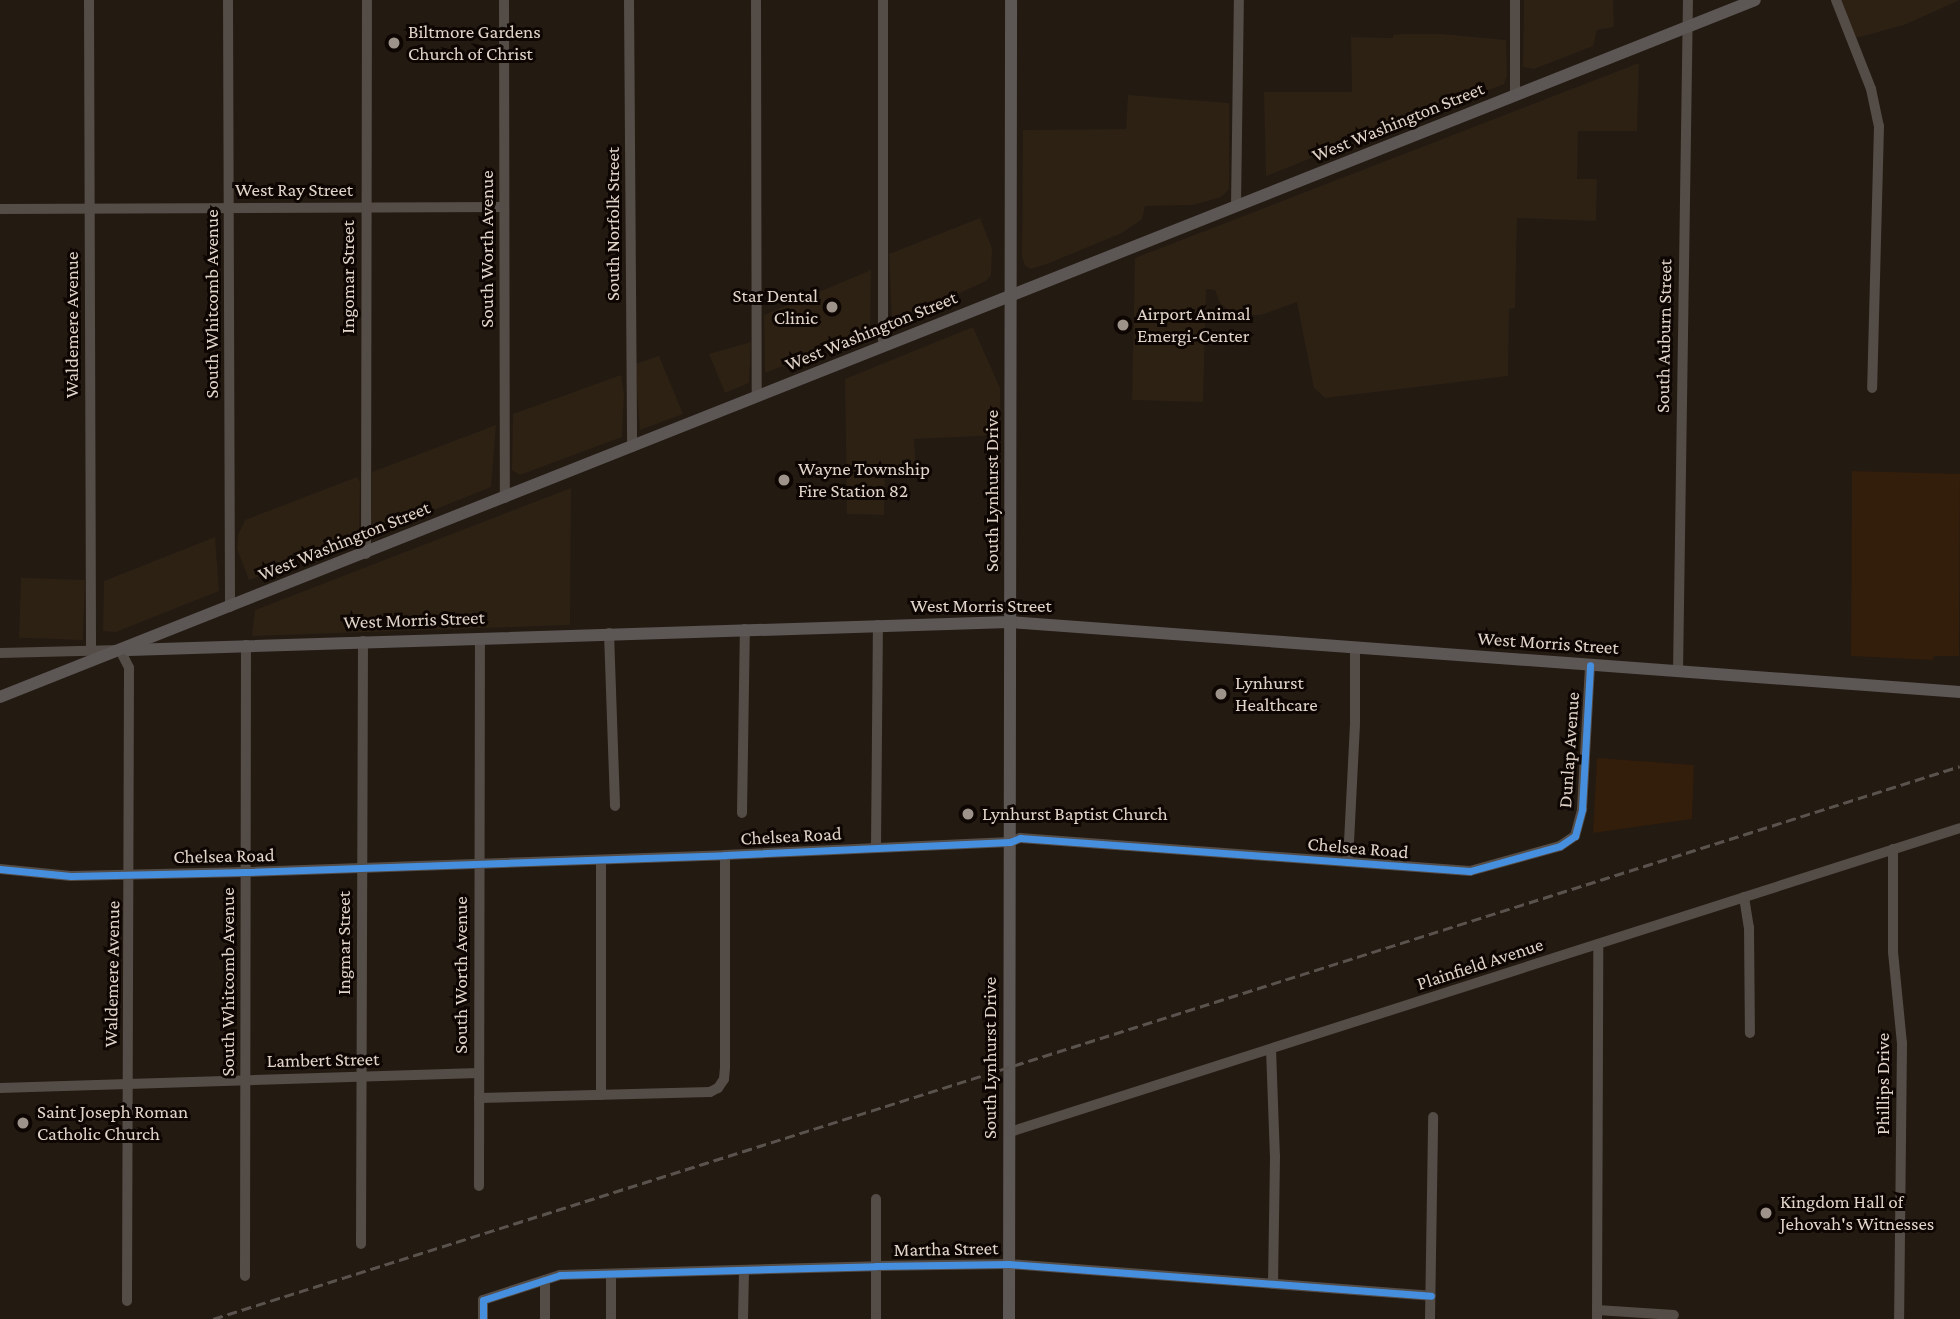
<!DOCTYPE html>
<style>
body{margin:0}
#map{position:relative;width:1960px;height:1319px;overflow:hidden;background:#231a12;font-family:"Crimson Pro",serif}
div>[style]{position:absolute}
.commercial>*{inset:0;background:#2d2114;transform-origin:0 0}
.built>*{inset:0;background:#331d0b}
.minor>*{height:10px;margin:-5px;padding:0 5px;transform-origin:5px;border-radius:5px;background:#544c46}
.major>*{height:12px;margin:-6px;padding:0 6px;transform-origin:6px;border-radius:6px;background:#5c5655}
.rail>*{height:2.5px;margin-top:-1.25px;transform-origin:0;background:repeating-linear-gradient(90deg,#59524d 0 10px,transparent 0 15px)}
.cycleway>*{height:7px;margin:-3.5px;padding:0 3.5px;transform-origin:3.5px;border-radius:3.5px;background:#468fdf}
.dots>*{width:19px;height:19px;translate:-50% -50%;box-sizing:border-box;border:4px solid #0e0602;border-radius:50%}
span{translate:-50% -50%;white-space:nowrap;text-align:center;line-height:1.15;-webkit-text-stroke:6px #0e0602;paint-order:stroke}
.poi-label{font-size:19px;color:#e1d4ca}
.left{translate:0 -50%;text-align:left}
.right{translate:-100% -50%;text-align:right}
.street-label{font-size:19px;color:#e1d4ca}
</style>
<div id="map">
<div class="commercial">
<div style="clip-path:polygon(1524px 0,1613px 0,1614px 27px,1597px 30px,1593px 46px,1534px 69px,1523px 67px)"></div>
<div style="clip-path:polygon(1841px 0,1960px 0,1904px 25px,1856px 38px)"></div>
<div style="clip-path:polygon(1402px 34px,1442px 34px,1506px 40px,1507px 76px,1504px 84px,1424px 116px,1393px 123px,1370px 135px,1335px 144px,1309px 159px,1266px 176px,1264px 92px,1352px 92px,1351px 37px,1393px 38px,1393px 35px)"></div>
<div style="clip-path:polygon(1639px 63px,1637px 131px,1578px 131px,1577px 179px,1597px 179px,1596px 221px,1517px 218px,1515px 308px,1509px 309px,1508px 376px,1325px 398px,1314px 388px,1297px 302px,1261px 315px,1242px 315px,1228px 310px,1220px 303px,1215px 290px,1206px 289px,1203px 402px,1132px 400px,1135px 258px)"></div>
<div style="clip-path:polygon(1128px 95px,1229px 103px,1229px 189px,1221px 197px,1193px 205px,1145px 206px,1142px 219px,1122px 233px,1047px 264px,1031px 269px,1025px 266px,1022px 256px,1023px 130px,1126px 129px)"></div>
<div style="clip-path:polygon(980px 218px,992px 248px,991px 275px,986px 281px,892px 324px,889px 254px)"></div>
<div style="clip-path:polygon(871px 270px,870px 332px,765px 373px,764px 315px)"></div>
<div style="clip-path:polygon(973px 327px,1000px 388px,1000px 435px,914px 439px,916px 472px,885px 474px,884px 515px,847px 514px,845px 379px)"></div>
<div style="clip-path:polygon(751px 342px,749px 383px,725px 393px,709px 354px)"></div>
<div style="clip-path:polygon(659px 356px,683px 414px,640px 430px,635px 364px)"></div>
<div style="clip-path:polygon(621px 375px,624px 393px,622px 437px,520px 475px,512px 470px,513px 414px)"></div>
<div style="clip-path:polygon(496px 425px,491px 487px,376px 533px,371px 529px,372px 472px)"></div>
<div style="clip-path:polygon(357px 477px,360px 482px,359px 539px,249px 580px,237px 549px,238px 535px,245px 520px)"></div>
<div style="clip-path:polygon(571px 488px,570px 625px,252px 636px,255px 610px)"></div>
<div style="clip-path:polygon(215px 537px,219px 591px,116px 632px,103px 631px,104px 581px)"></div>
<div style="left:85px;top:580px;width:60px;height:64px;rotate:92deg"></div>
</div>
<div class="built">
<div style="clip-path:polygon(1852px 471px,1960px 474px,1959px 656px,1934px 656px,1933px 660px,1851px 656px)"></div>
<div style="clip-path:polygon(1597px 758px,1694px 765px,1692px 819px,1593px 833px)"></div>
</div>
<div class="minor">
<div style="left:89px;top:0;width:650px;rotate:89.82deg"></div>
<div style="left:228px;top:0;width:607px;rotate:89.81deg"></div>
<div style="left:504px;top:0;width:498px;rotate:89.9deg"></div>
<div style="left:629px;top:0;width:447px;rotate:89.6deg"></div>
<div style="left:756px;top:0;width:397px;rotate:89.9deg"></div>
<div style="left:1836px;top:0;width:96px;rotate:68.5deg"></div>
<div style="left:1871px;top:89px;width:38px;rotate:78deg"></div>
<div style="left:1879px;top:126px;width:262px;rotate:91.5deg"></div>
<div style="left:1515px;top:96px;width:96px;rotate:-90deg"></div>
<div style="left:1236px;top:206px;width:206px;rotate:-89.2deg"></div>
<div style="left:0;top:209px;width:504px;rotate:-0.23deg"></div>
<div style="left:883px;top:347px;width:347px;rotate:-90deg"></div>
<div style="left:366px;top:554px;width:554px;rotate:-89.9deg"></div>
<div style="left:609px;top:633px;width:173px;rotate:88deg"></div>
<div style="left:0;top:653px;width:120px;rotate:-1.4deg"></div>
<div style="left:120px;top:650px;width:20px;rotate:63deg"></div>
<div style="left:129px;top:668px;width:633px;rotate:90.18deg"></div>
<div style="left:1678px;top:672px;width:672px;rotate:-89.15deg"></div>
<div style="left:742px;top:813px;width:184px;rotate:-89.1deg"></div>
<div style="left:876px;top:847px;width:222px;rotate:-89.5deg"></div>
<div style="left:1893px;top:849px;width:103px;rotate:90deg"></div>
<div style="left:1893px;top:952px;width:91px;rotate:84.4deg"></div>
<div style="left:1902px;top:1043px;width:276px;rotate:90.6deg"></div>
<div style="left:601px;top:860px;width:235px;rotate:90deg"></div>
<div style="left:1348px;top:862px;width:140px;rotate:-87.1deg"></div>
<div style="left:1355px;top:722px;width:74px;rotate:-90deg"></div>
<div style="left:0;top:869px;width:71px;rotate:5.6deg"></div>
<div style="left:71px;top:876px;width:175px;rotate:-1.3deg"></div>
<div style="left:246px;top:872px;width:479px;rotate:-2deg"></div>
<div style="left:725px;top:855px;width:285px;rotate:-2.6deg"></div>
<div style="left:1010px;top:842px;width:11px;rotate:-22deg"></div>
<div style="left:1020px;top:838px;width:451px;rotate:4.2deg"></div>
<div style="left:1470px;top:871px;width:93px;rotate:-15.5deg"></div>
<div style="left:1560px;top:846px;width:18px;rotate:-34deg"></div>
<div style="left:1575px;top:836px;width:28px;rotate:-75deg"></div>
<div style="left:1582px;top:809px;width:144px;rotate:-86.8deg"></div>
<div style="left:1744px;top:897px;width:30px;rotate:81deg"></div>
<div style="left:1749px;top:927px;width:106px;rotate:89.5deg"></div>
<div style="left:1271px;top:1049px;width:108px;rotate:87.9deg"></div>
<div style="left:1275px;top:1157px;width:127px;rotate:90.9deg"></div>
<div style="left:0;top:1088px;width:479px;rotate:-1.8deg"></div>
<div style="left:479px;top:1098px;width:231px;rotate:-1.5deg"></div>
<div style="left:710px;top:1092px;width:9px;rotate:-27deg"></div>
<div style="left:718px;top:1088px;width:11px;rotate:-56deg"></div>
<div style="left:724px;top:1079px;width:11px;rotate:-85deg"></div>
<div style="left:725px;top:1068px;width:213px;rotate:-90deg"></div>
<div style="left:1010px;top:1132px;width:997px;rotate:-17.74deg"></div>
<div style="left:479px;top:1186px;width:548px;rotate:-89.9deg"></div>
<div style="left:361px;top:1244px;width:603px;rotate:-89.81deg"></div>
<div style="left:245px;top:1276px;width:631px;rotate:-89.91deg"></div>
<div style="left:1597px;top:1310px;width:77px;rotate:3.7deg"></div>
<div style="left:483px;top:1319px;width:19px;rotate:-90deg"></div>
<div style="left:483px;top:1300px;width:81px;rotate:-18deg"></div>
<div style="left:560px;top:1275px;width:316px;rotate:-1.6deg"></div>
<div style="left:876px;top:1266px;width:133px;rotate:-0.9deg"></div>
<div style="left:1009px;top:1264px;width:423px;rotate:4.3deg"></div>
<div style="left:545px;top:1319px;width:39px;rotate:-90deg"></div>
<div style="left:611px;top:1319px;width:45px;rotate:-90deg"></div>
<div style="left:743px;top:1319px;width:49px;rotate:-88.8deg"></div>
<div style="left:876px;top:1319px;width:120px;rotate:-90deg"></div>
<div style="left:1430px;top:1319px;width:202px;rotate:-89.1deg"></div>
<div style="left:1597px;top:1319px;width:375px;rotate:-89.8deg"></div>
</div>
<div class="major">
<div style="left:129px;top:650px;width:881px;rotate:-1.82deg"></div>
<div style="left:1010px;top:622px;width:953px;rotate:4.21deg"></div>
<div style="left:0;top:697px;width:1888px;rotate:-21.66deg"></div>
<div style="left:1009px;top:1319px;width:1319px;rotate:-89.91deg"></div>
</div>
<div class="rail">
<div style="left:213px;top:1319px;width:1832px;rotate:-17.56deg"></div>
</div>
<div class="cycleway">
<div style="left:0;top:869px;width:71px;rotate:5.6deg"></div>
<div style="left:71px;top:876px;width:175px;rotate:-1.3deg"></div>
<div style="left:246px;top:872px;width:479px;rotate:-2deg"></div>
<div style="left:725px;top:855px;width:285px;rotate:-2.6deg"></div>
<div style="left:1010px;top:842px;width:11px;rotate:-22deg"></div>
<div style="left:1020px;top:838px;width:451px;rotate:4.2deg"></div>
<div style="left:1470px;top:871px;width:93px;rotate:-15.5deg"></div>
<div style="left:1560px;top:846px;width:18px;rotate:-34deg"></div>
<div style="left:1575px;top:836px;width:28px;rotate:-75deg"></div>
<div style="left:1582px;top:809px;width:144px;rotate:-86.8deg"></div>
<div style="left:483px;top:1319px;width:19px;rotate:-90deg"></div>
<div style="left:483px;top:1300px;width:81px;rotate:-18deg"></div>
<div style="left:560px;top:1275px;width:316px;rotate:-1.6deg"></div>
<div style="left:876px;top:1266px;width:133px;rotate:-0.9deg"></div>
<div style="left:1009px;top:1264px;width:423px;rotate:4.3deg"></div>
</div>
<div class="dots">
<div style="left:394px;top:43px;background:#9e938a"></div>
<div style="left:832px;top:307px;background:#9e938a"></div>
<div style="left:1123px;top:325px;background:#9e938a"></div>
<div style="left:784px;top:480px;background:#9e938a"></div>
<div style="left:1221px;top:694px;background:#9e938a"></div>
<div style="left:968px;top:814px;background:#9e938a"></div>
<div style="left:23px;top:1123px;background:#9e938a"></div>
<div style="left:1766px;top:1213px;background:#9e938a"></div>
</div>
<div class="poi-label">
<span class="left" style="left:408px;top:43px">Biltmore Gardens<br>Church of Christ</span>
<span class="right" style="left:818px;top:307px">Star Dental<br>Clinic</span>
<span class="left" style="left:1137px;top:325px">Airport Animal<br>Emergi-Center</span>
<span class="left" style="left:798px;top:480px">Wayne Township<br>Fire Station 82</span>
<span class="left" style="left:1235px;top:694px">Lynhurst<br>Healthcare</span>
<span class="left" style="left:982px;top:814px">Lynhurst Baptist Church</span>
<span class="left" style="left:37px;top:1123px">Saint Joseph Roman<br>Catholic Church</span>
<span class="left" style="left:1780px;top:1213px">Kingdom Hall of<br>Jehovah's Witnesses</span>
</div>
<div class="street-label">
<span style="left:1398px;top:122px;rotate:-22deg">West Washington Street</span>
<span style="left:294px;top:190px">West Ray Street</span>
<span style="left:613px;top:224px;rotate:-90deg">South Norfolk Street</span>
<span style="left:487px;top:249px;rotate:-90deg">South Worth Avenue</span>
<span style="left:348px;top:277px;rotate:-90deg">Ingomar Street</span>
<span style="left:212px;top:304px;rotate:-90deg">South Whitcomb Avenue</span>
<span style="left:72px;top:325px;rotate:-90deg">Waldemere Avenue</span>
<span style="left:871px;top:331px;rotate:-22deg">West Washington Street</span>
<span style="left:1664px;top:336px;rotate:-89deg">South Auburn Street</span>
<span style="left:992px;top:491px;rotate:-90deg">South Lynhurst Drive</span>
<span style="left:344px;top:541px;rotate:-22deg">West Washington Street</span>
<span style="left:981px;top:606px">West Morris Street</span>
<span style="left:414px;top:620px;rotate:-2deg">West Morris Street</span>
<span style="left:1548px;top:643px;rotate:4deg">West Morris Street</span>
<span style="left:1569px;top:750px;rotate:-86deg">Dunlap Avenue</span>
<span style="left:791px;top:836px;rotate:-3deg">Chelsea Road</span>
<span style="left:1358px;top:848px;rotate:5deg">Chelsea Road</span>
<span style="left:224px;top:856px;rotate:-1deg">Chelsea Road</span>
<span style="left:344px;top:943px;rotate:-90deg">Ingmar Street</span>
<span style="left:1480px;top:964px;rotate:-18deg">Plainfield Avenue</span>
<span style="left:112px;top:974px;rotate:-89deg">Waldemere Avenue</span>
<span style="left:461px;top:975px;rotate:-90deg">South Worth Avenue</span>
<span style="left:228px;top:982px;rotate:-90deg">South Whitcomb Avenue</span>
<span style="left:990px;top:1058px;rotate:-90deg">South Lynhurst Drive</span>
<span style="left:323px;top:1060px;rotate:-1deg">Lambert Street</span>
<span style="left:1883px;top:1084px;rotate:-90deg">Phillips Drive</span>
<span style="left:946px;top:1249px;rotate:-1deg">Martha Street</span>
</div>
</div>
